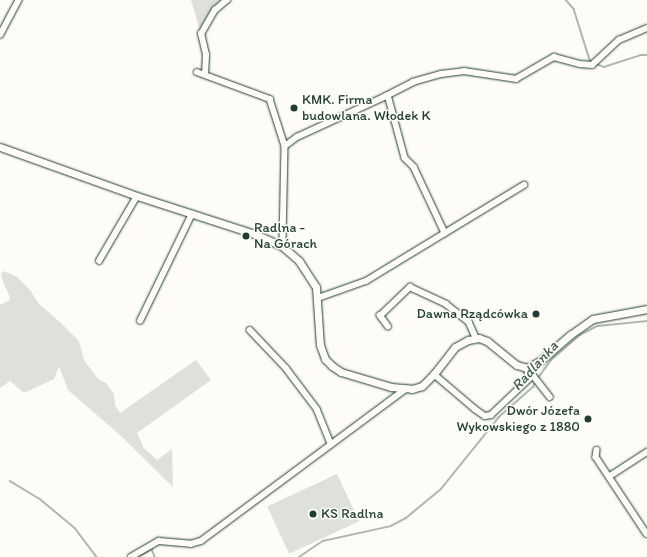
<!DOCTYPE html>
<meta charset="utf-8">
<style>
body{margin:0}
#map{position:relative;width:647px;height:557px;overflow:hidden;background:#fdfcf7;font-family:Itim,sans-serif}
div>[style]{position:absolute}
.green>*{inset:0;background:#dde0db;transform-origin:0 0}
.stream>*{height:1.5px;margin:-0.75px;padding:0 0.75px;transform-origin:0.75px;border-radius:0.75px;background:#aeb8b1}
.roads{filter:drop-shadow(0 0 1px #1f3d34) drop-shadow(0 0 1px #1f3d34)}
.minor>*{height:5.5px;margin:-2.75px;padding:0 2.75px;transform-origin:2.75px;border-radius:2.75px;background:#fdfcf7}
.tertiary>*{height:7px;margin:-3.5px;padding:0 3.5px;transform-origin:3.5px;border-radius:3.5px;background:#fdfcf7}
.dots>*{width:11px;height:11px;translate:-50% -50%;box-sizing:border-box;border:2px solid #fdfcf7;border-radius:50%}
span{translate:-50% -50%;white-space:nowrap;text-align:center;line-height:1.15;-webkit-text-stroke:3px #fdfcf7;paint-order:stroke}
.poi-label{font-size:14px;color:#1f3d34}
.left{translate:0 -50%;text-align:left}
.right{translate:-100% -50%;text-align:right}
.water-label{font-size:15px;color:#435c53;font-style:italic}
</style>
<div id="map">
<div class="green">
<div style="clip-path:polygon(191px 0,221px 0,214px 6px,201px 34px)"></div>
<div style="clip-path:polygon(4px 271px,17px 277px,30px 290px,39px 304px,61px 323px,79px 341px,84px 360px,98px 379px,106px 383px,114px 394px,115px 405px,120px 413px,196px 360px,211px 380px,137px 433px,144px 448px,157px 460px,172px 449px,173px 487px,121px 436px,68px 390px,59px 366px,54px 379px,24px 393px,10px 381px,0 388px,0 305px,10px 300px,9px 295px,2px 279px,1px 274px)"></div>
<div style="left:337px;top:474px;width:52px;height:77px;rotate:65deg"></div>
</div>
<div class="stream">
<div style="left:566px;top:0;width:12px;rotate:48deg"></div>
<div style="left:574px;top:9px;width:53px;rotate:72.6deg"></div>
<div style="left:590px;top:60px;width:2px;rotate:27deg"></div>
<div style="left:597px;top:64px;width:8px;rotate:23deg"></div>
<div style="left:604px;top:67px;width:38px;rotate:-18deg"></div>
<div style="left:640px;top:55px;width:7px"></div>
<div style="left:538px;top:378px;width:22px;rotate:-54deg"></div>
<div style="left:551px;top:360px;width:38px;rotate:-41deg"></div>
<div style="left:580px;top:335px;width:20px;rotate:-27deg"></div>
<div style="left:598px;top:326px;width:49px;rotate:-5.8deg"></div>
<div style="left:10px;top:481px;width:35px;rotate:31deg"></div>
<div style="left:40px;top:499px;width:45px;rotate:39.6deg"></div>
<div style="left:75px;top:528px;width:36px;rotate:53deg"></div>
<div style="left:138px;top:557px;width:16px;rotate:-30deg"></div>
<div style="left:152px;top:549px;width:9px;rotate:69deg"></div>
<div style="left:299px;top:557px;width:29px;rotate:-34deg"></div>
<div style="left:323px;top:541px;width:70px;rotate:-12.4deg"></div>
<div style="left:391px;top:526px;width:17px;rotate:-28deg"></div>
<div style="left:406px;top:518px;width:45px;rotate:-39.6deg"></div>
<div style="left:441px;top:489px;width:92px;rotate:-51.1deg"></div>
<div style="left:499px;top:417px;width:45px;rotate:-41.4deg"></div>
<div style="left:533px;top:387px;width:7px;rotate:-63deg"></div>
</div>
<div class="roads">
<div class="minor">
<div style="left:0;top:35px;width:40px;rotate:-62deg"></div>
<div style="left:197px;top:72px;width:78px;rotate:20.3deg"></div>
<div style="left:270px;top:99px;width:49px;rotate:72.3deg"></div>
<div style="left:285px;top:146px;width:95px;rotate:91.2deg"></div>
<div style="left:283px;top:241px;width:5px;rotate:101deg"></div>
<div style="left:205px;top:75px;width:20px;rotate:-87deg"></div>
<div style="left:206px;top:55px;width:22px;rotate:-103deg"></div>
<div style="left:201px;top:34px;width:28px;rotate:-60deg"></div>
<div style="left:215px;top:10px;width:16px;rotate:-40deg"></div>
<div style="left:388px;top:95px;width:65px;rotate:74.9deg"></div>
<div style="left:405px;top:158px;width:13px;rotate:45deg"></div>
<div style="left:414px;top:167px;width:73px;rotate:64.8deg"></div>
<div style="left:285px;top:146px;width:15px;rotate:-37deg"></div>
<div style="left:297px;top:137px;width:96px;rotate:-24.7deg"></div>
<div style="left:384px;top:97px;width:33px;rotate:-27deg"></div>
<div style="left:413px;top:82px;width:29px;rotate:-16deg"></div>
<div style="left:441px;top:74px;width:23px;rotate:-7deg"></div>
<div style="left:464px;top:71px;width:53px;rotate:8.7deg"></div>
<div style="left:516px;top:79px;width:44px;rotate:-30.1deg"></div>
<div style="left:554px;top:57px;width:27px;rotate:15deg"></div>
<div style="left:580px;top:64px;width:12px;rotate:5deg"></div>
<div style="left:592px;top:65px;width:37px;rotate:-43deg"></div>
<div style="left:619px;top:40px;width:30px;rotate:-23deg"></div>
<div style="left:99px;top:261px;width:75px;rotate:-59.7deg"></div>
<div style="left:318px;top:298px;width:51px;rotate:-19.5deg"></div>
<div style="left:366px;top:281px;width:185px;rotate:-31.3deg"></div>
<div style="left:140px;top:321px;width:119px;rotate:-64.1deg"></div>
<div style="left:388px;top:327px;width:14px;rotate:-126deg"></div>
<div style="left:380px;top:316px;width:42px;rotate:-44deg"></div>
<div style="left:410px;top:287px;width:40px;rotate:25deg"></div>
<div style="left:446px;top:304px;width:29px;rotate:38deg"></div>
<div style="left:469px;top:322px;width:17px;rotate:66deg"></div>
<div style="left:250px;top:330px;width:52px;rotate:46.5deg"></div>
<div style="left:286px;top:368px;width:51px;rotate:52.9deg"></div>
<div style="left:317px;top:409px;width:38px;rotate:68deg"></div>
<div style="left:529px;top:370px;width:34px;rotate:52deg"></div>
<div style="left:434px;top:374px;width:54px;rotate:40.5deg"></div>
<div style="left:475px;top:409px;width:12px;rotate:35deg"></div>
<div style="left:485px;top:416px;width:6px;rotate:-9deg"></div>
<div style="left:491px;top:415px;width:52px;rotate:-43.5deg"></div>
<div style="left:529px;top:379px;width:11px;rotate:-100deg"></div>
<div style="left:597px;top:450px;width:7px;rotate:98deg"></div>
<div style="left:596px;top:457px;width:92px;rotate:56.5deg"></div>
<div style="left:610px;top:476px;width:44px;rotate:-33deg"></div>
<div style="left:131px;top:557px;width:32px;rotate:-30deg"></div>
<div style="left:159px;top:541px;width:32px;rotate:5deg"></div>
<div style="left:191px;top:544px;width:10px;rotate:-17deg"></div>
<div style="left:201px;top:541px;width:255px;rotate:-36.6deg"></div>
</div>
<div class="tertiary">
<div style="left:0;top:147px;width:145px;rotate:19.7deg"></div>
<div style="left:137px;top:196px;width:124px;rotate:17.9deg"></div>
<div style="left:255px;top:234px;width:30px;rotate:24deg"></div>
<div style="left:282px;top:246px;width:23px;rotate:41deg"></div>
<div style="left:299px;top:261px;width:31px;rotate:57deg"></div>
<div style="left:316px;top:287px;width:58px;rotate:86.1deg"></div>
<div style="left:320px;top:345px;width:15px;rotate:70deg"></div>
<div style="left:325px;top:359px;width:10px;rotate:45deg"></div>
<div style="left:332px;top:366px;width:11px;rotate:34deg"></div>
<div style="left:341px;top:372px;width:52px;rotate:16.7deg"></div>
<div style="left:391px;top:387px;width:21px;rotate:5deg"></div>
<div style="left:412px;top:389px;width:10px;rotate:-17deg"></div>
<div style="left:422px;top:386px;width:17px;rotate:-45deg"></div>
<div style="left:434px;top:374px;width:34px;rotate:-52deg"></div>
<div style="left:455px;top:347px;width:15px;rotate:-28deg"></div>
<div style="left:468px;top:340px;width:11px;rotate:-10deg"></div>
<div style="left:479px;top:338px;width:9px;rotate:21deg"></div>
<div style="left:487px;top:341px;width:38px;rotate:39deg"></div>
<div style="left:517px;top:365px;width:10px;rotate:17deg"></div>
<div style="left:527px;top:368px;width:15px;rotate:-28deg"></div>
<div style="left:540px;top:361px;width:40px;rotate:-41deg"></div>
<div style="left:570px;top:335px;width:28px;rotate:-35deg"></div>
<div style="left:593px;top:319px;width:55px;rotate:-10.5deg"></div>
</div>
</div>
<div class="dots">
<div style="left:294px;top:108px;background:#1f3d34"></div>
<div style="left:246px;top:236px;background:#1f3d34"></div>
<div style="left:536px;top:314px;background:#1f3d34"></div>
<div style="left:588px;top:419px;background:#1f3d34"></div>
<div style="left:313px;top:514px;background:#1f3d34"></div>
</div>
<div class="poi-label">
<span class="left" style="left:302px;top:108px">KMK. Firma<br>budowlana. Włodek K</span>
<span class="left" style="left:254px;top:236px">Radlna -<br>Na Górach</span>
<span class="right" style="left:528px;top:314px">Dawna Rządcówka</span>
<span class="right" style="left:580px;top:419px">Dwór Józefa<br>Wykowskiego z 1880</span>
<span class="left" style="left:321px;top:514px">KS Radlna</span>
</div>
<div class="water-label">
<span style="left:535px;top:366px;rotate:-48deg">Radlanka</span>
</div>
</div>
